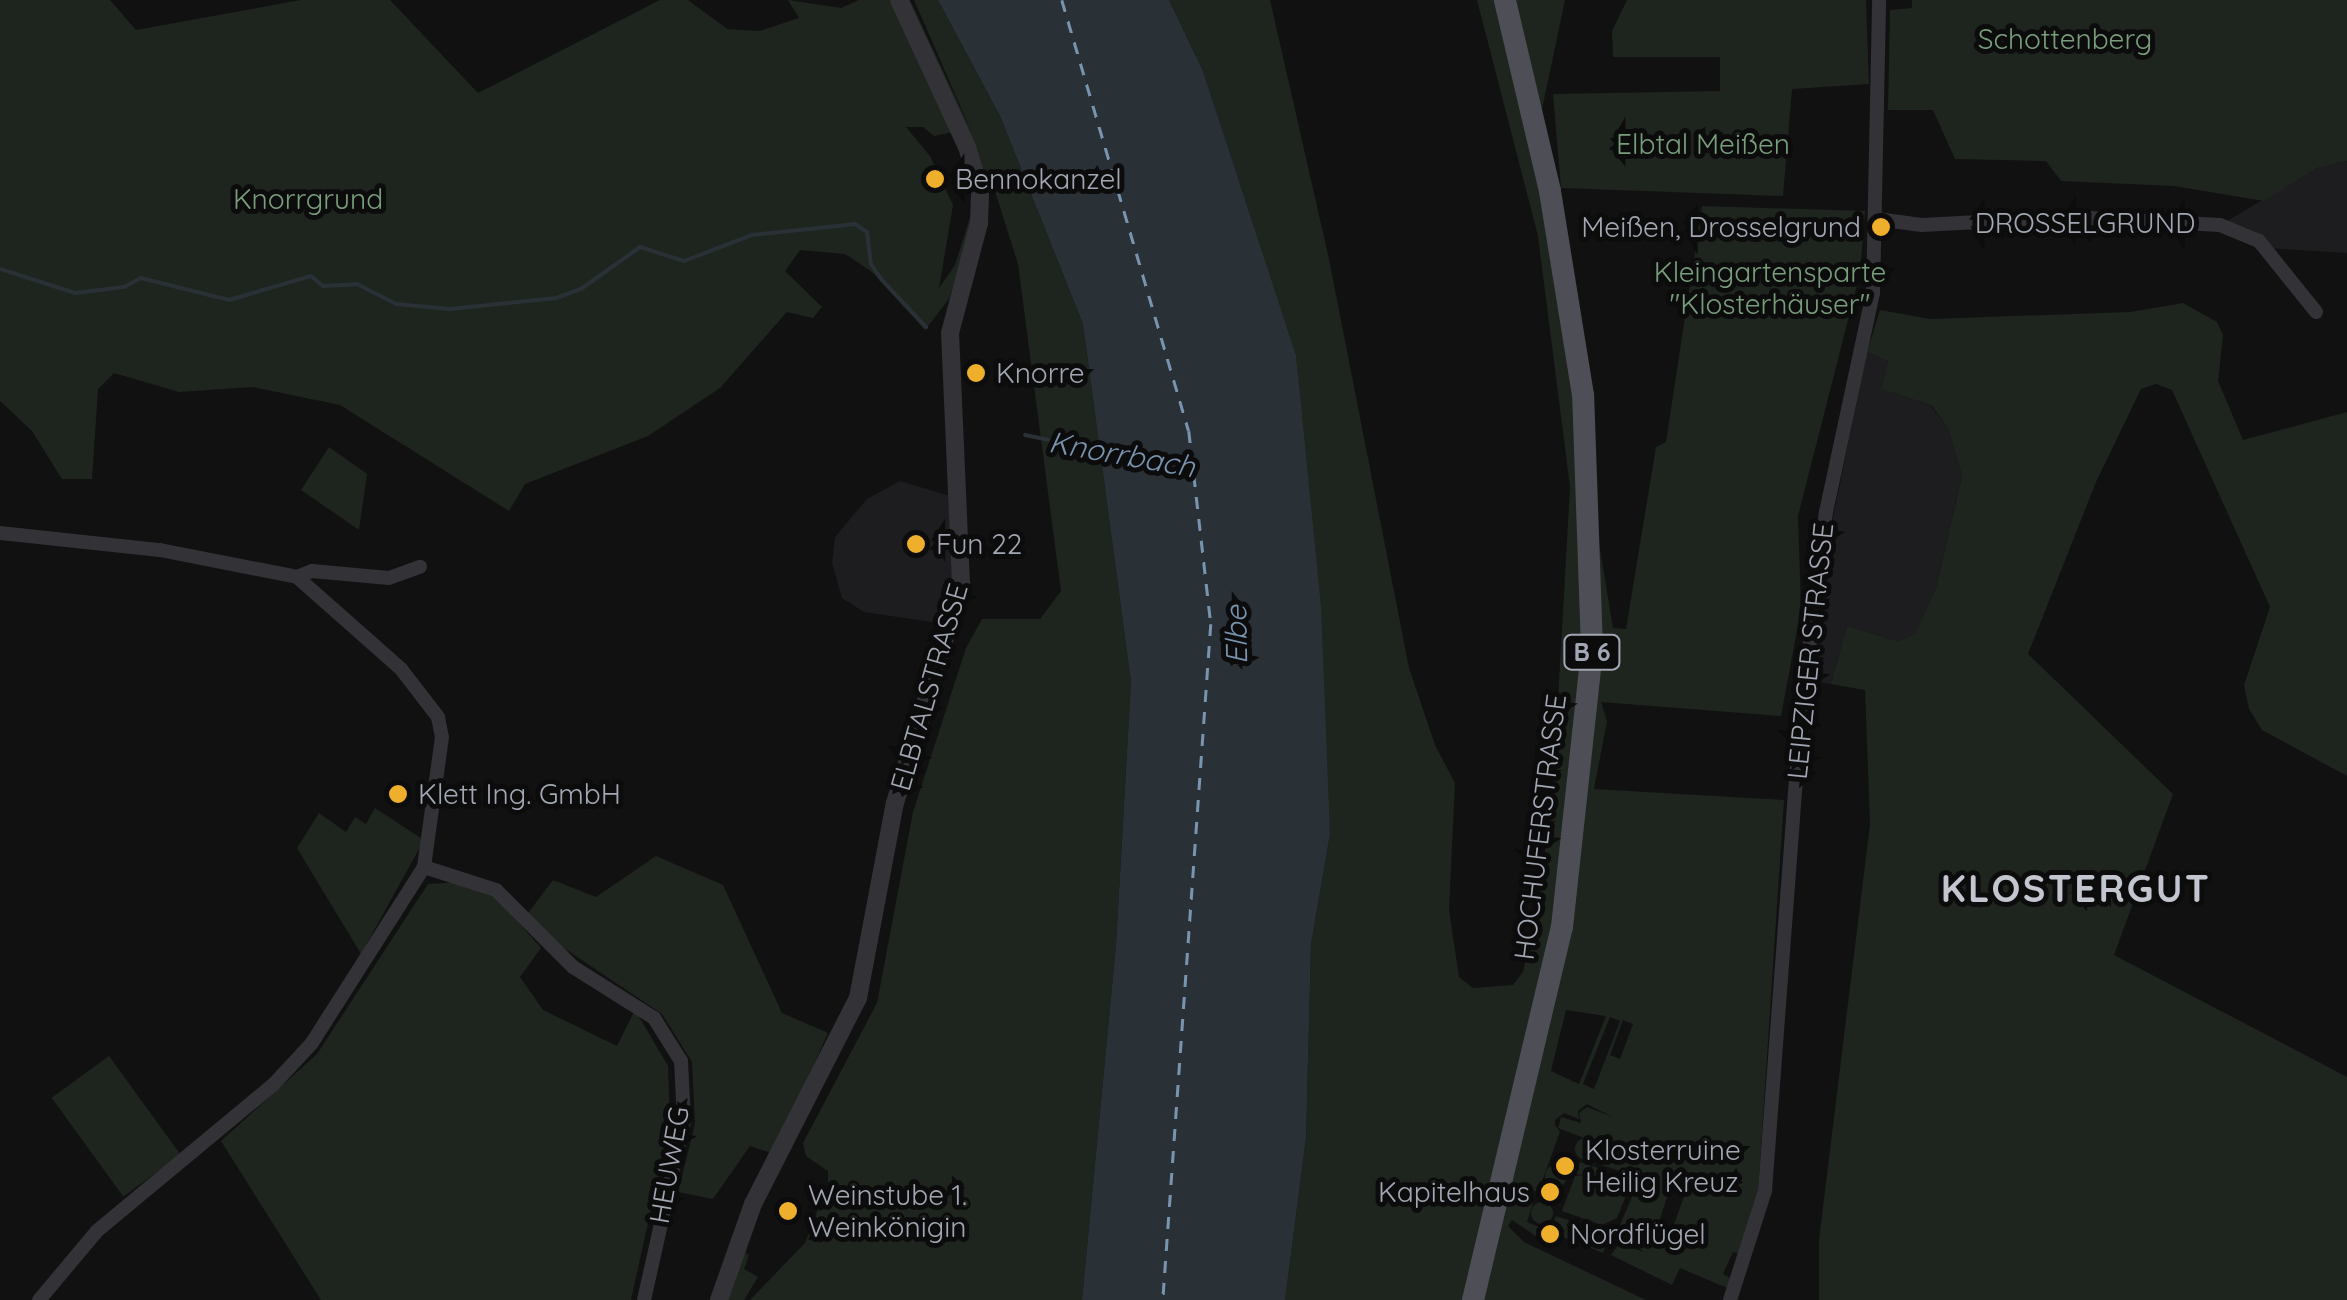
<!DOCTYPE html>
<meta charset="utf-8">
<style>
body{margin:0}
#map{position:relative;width:2347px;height:1300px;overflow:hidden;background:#111112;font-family:Quicksand,sans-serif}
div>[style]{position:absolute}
.built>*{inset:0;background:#1d1d1f}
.green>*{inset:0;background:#1d251e;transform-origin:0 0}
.round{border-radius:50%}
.water>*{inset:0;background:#293137}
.stream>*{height:4px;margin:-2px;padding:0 2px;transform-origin:2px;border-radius:2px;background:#293137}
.ferry>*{height:2.5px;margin-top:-1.25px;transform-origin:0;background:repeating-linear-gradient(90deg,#7994ae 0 12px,transparent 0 22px)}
.minor>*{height:14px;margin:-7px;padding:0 7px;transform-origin:7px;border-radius:7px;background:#323237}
.tertiary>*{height:18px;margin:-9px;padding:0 9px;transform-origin:9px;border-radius:9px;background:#323237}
.primary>*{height:22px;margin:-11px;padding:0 11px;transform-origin:11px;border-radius:11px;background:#4e4f56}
.dots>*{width:28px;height:28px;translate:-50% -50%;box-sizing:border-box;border:5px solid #0c0c0d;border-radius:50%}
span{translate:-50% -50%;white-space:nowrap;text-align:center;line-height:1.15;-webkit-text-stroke:10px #0c0c0d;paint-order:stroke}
.shield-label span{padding:2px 8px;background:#0c0c0d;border:2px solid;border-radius:8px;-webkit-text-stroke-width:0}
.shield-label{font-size:25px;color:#a2a7b3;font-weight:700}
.park-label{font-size:28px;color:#799e7c}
.poi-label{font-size:28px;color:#a2a7b3}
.left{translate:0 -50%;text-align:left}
.right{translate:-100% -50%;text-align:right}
.street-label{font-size:28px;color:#a2a7b3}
.water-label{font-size:30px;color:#7994ae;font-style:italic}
.district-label{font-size:38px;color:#c3c6cf;font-weight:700;letter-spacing:2.5px}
</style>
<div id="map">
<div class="built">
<div style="clip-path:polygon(2347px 161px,2347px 253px,2266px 248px,2220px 225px,2317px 168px)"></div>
<div style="clip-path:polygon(1867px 352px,1888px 361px,1883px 389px,1931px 406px,1948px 428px,1962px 474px,1936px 588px,1915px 634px,1897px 641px,1847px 626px,1831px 684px,1814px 681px,1826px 552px)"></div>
<div style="clip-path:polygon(900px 481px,950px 496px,955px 579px,945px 624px,864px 612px,842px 598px,832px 563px,835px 537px,867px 499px)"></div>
</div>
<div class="green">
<div style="clip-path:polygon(0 0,110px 0,136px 30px,301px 0,390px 0,478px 93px,660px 0,688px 0,727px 29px,760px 31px,799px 18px,788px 0,841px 8px,859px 0,892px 0,953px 132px,934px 136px,923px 127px,906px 127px,930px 156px,953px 205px,939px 288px,955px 265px,971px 214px,969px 237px,949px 299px,925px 330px,872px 272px,845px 254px,800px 250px,785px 271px,822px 307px,813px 318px,787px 312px,720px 388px,648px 436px,525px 484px,509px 511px,340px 405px,253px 387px,179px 392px,114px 373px,98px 389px,92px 479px,62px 479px,32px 431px,0 401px)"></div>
<div style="clip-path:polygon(904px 0,910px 0,972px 133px,914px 0,938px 0,1000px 116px,1083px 324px,1131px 682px,1116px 945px,1082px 1300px,750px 1300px,805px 1243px,828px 1183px,828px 1171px,806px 1156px,803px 1143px,877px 1003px,913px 812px,966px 648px,982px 619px,1040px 619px,1061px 591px,1018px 264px,994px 188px,986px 189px)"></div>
<div style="clip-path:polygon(evenodd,1169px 0,1270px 0,1329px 259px,1409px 668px,1435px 745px,1455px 783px,1449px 910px,1459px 977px,1473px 988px,1513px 985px,1523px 972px,1538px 905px,1553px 790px,1570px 487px,1538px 236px,1477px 0,1496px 0,1538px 173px,1613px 628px,1626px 629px,1656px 447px,1666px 442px,1702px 206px,1865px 211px,1860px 273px,1798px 516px,1801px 609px,1781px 716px,1601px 702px,1607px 721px,1594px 789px,1784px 800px,1758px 1193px,1742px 1255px,1733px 1252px,1723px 1274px,1732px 1279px,1727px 1288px,1680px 1268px,1672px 1285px,1611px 1255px,1619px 1244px,1644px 1252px,1617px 1232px,1640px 1178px,1599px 1164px,1605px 1146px,1558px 1128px,1561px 1117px,1581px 1123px,1579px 1113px,1587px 1107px,1613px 1117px,1587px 1104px,1578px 1111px,1579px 1119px,1564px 1113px,1555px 1120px,1555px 1125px,1560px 1132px,1538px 1192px,1527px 1189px,1523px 1199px,1533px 1203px,1527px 1222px,1547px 1230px,1543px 1241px,1512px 1220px,1508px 1226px,1524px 1242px,1646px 1300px,1285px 1300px,1306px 1138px,1311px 944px,1330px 834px,1296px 355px,1203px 71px,1169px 0,1566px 1010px,1606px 1016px,1579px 1084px,1551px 1071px,1566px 1010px,1169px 0,1610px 1017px,1620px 1021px,1594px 1089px,1583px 1084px,1610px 1017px,1169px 0,1623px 1020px,1633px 1024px,1620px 1059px,1610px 1055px,1623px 1020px,1169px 0,1671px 1185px,1686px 1191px,1673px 1227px,1680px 1236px,1676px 1245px,1654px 1237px,1671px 1185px)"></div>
<div style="clip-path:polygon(1512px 0,1565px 0,1541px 114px)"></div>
<div style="clip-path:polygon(1627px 0,1866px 0,1869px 84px,1792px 89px,1783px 196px,1561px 188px,1553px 94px,1720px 91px,1720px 57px,1613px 57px,1612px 31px)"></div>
<div style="clip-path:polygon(1912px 0,2347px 0,2347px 161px,2317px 168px,2264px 201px,2174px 186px,2061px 181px,2046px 161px,1955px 159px,1933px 110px,1888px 110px,1890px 10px,1912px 8px)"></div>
<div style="clip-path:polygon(2183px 303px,2217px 322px,2223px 335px,2218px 381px,2243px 440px,2347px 412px,2347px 776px,2262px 730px,2249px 709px,2244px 685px,2270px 607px,2172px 390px,2156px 384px,2141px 389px,2096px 482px,2028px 654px,2173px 794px,2114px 955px,2347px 1077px,2347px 1300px,1819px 1300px,1819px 1240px,1870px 824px,1865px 690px,1831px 684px,1847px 626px,1897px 641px,1915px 634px,1936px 588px,1962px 475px,1948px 428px,1932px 406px,1882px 389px,1888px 361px,1867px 352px,1880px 310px,1930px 319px,2130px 312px)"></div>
<div style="clip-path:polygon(329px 447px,367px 474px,359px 530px,301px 490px)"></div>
<div style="clip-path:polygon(375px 808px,424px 840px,361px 954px,297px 848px,319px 813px,346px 832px,355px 817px,366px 824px)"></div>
<div style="clip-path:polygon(656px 856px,723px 885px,782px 1013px,828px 1033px,774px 1154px,750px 1146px,713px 1199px,678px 1192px,695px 1124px,692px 1062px,662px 1014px,552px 940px,528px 913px,553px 880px,596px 897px)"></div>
<div style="clip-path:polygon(460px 882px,495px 896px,541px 948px,520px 977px,543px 1010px,617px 1046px,635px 1010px,668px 1066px,670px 1123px,631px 1300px,321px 1300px,221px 1141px,317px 1054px,428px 884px)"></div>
<div style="left:109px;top:1056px;width:122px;height:71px;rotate:54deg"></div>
<div class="round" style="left:1575px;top:1138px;width:22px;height:22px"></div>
<div style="clip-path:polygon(1580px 1162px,1591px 1166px,1588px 1174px,1593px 1166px,1619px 1177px,1627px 1193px,1617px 1218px,1602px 1225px,1562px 1211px,1575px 1176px,1585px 1175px,1575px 1174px)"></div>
<div class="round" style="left:1545px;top:1165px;width:22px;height:22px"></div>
<div class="round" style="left:1531px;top:1202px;width:22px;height:22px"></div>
<div style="clip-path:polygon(1556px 1216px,1610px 1234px,1603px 1253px,1586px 1246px,1590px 1235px,1582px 1233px,1588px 1236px,1584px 1246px,1576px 1242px,1580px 1231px,1575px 1242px,1563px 1237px,1566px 1226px,1562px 1237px,1549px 1232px)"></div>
<div style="clip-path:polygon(741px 1250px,749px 1255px,744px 1269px,758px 1277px,744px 1300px,724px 1300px)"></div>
</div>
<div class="water">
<div style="clip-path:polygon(938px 0,1169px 0,1203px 71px,1296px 355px,1321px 607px,1330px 834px,1311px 944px,1306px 1138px,1285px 1300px,1082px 1300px,1116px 945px,1131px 682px,1083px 324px,1000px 116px)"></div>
</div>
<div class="stream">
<div style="left:0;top:269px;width:79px;rotate:17.7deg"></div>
<div style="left:75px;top:293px;width:49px;rotate:-7deg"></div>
<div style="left:124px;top:287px;width:19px;rotate:-28deg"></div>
<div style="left:141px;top:278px;width:91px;rotate:14deg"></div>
<div style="left:229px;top:300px;width:85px;rotate:-16.3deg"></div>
<div style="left:311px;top:276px;width:16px;rotate:40deg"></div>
<div style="left:323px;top:286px;width:34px;rotate:-3deg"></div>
<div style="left:357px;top:284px;width:44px;rotate:27.1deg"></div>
<div style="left:396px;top:304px;width:54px;rotate:5.3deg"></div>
<div style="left:450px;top:309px;width:107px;rotate:-5.9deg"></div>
<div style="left:556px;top:298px;width:27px;rotate:-20deg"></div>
<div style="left:581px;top:289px;width:72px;rotate:-35.4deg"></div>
<div style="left:640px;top:247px;width:46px;rotate:17.7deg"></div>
<div style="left:684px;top:261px;width:73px;rotate:-20.9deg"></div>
<div style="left:752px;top:235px;width:104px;rotate:-6.1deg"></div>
<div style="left:855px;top:224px;width:14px;rotate:34deg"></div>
<div style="left:867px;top:232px;width:32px;rotate:83deg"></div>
<div style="left:871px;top:264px;width:18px;rotate:56deg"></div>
<div style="left:881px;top:279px;width:66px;rotate:46.8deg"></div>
<div style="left:1025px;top:435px;width:80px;rotate:11.6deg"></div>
</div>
<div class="ferry">
<div style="left:1062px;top:0;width:449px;rotate:73.6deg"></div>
<div style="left:1189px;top:431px;width:194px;rotate:83.5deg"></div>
<div style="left:1211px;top:624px;width:678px;rotate:94.06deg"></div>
</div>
<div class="minor">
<div style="left:1877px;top:219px;width:45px;rotate:7.6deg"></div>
<div style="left:1922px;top:225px;width:148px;rotate:-3.1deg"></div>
<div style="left:2070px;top:217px;width:150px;rotate:3.1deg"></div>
<div style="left:2220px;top:225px;width:42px;rotate:22.3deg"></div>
<div style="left:2259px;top:241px;width:91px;rotate:51.2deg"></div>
<div style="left:0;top:533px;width:161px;rotate:6.1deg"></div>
<div style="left:160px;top:550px;width:140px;rotate:11.1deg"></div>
<div style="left:297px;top:577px;width:139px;rotate:41.5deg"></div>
<div style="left:401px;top:669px;width:61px;rotate:52.4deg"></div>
<div style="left:438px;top:717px;width:20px;rotate:79deg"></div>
<div style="left:442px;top:737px;width:131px;rotate:97.9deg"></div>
<div style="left:424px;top:867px;width:209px;rotate:122.5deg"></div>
<div style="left:312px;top:1043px;width:56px;rotate:132.8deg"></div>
<div style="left:274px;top:1084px;width:230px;rotate:140.3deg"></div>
<div style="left:97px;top:1231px;width:90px;rotate:130deg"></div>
<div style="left:297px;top:577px;width:16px;rotate:-22deg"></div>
<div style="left:312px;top:571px;width:77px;rotate:5.2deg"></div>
<div style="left:389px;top:578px;width:33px;rotate:-20deg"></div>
<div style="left:424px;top:867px;width:76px;rotate:17.7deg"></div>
<div style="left:496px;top:890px;width:109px;rotate:45deg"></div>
<div style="left:573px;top:967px;width:96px;rotate:32.2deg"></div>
<div style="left:654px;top:1018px;width:51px;rotate:57.9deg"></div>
<div style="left:681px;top:1061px;width:60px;rotate:87.1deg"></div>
<div style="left:684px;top:1121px;width:183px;rotate:102.6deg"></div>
<div style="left:1730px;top:1300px;width:114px;rotate:-72.2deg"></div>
<div style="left:1765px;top:1191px;width:466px;rotate:-85.7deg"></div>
<div style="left:1800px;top:726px;width:216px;rotate:-83.1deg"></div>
<div style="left:1826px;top:512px;width:224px;rotate:-77.9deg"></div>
<div style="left:1873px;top:293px;width:293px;rotate:-88.8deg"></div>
</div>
<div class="tertiary">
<div style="left:719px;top:1300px;width:102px;rotate:-70.5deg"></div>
<div style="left:753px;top:1204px;width:231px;rotate:-63deg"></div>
<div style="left:858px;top:998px;width:198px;rotate:-79.3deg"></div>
<div style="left:895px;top:803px;width:229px;rotate:-73.2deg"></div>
<div style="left:961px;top:584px;width:251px;rotate:-92.5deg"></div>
<div style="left:950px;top:333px;width:114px;rotate:-75.2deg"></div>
<div style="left:979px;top:223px;width:33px;rotate:-88deg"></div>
<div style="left:980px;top:190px;width:45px;rotate:-106.8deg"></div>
<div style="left:967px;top:147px;width:162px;rotate:-114.8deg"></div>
</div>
<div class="primary">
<div style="left:1473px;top:1300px;width:383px;rotate:-76.6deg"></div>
<div style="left:1562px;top:927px;width:280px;rotate:-83.8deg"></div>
<div style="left:1592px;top:649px;width:254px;rotate:-92deg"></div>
<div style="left:1583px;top:395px;width:207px;rotate:-99.2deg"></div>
<div style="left:1550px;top:191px;width:196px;rotate:-103.3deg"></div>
</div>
<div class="dots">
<div style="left:935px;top:179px;background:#eeaf2c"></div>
<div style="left:1881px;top:227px;background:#eeaf2c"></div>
<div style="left:976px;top:373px;background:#eeaf2c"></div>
<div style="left:916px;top:544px;background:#eeaf2c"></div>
<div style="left:398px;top:794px;background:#eeaf2c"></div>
<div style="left:1565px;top:1166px;background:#eeaf2c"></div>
<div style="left:1550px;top:1192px;background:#eeaf2c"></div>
<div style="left:788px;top:1211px;background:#eeaf2c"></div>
<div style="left:1550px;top:1234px;background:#eeaf2c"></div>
</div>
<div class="shield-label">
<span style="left:1592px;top:652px">B 6</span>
</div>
<div class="park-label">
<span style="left:2065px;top:39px">Schottenberg</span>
<span style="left:1703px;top:144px">Elbtal Meißen</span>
<span style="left:308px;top:199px">Knorrgrund</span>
<span style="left:1770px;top:288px">Kleingartensparte<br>"Klosterhäuser"</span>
</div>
<div class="poi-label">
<span class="left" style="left:955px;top:179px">Bennokanzel</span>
<span class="right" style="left:1861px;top:227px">Meißen, Drosselgrund</span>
<span class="left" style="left:996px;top:373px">Knorre</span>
<span class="left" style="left:936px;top:544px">Fun 22</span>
<span class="left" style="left:418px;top:794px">Klett Ing. GmbH</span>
<span class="left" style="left:1585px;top:1166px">Klosterruine<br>Heilig Kreuz</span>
<span class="right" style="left:1530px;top:1192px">Kapitelhaus</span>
<span class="left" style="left:808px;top:1211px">Weinstube 1.<br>Weinkönigin</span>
<span class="left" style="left:1570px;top:1234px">Nordflügel</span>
</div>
<div class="street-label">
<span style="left:2085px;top:223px">DROSSELGRUND</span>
<span style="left:1810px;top:651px;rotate:-84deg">LEIPZIGER STRASSE</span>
<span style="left:929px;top:687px;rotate:-74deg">ELBTALSTRASSE</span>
<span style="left:1540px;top:827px;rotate:-83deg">HOCHUFERSTRASSE</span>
<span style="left:669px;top:1165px;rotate:-80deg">HEUWEG</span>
</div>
<div class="water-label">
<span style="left:1122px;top:454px;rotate:10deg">Knorrbach</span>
<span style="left:1236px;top:635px;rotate:-91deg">Elbe</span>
</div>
<div class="district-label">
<span style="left:2076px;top:889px">KLOSTERGUT</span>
</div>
</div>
